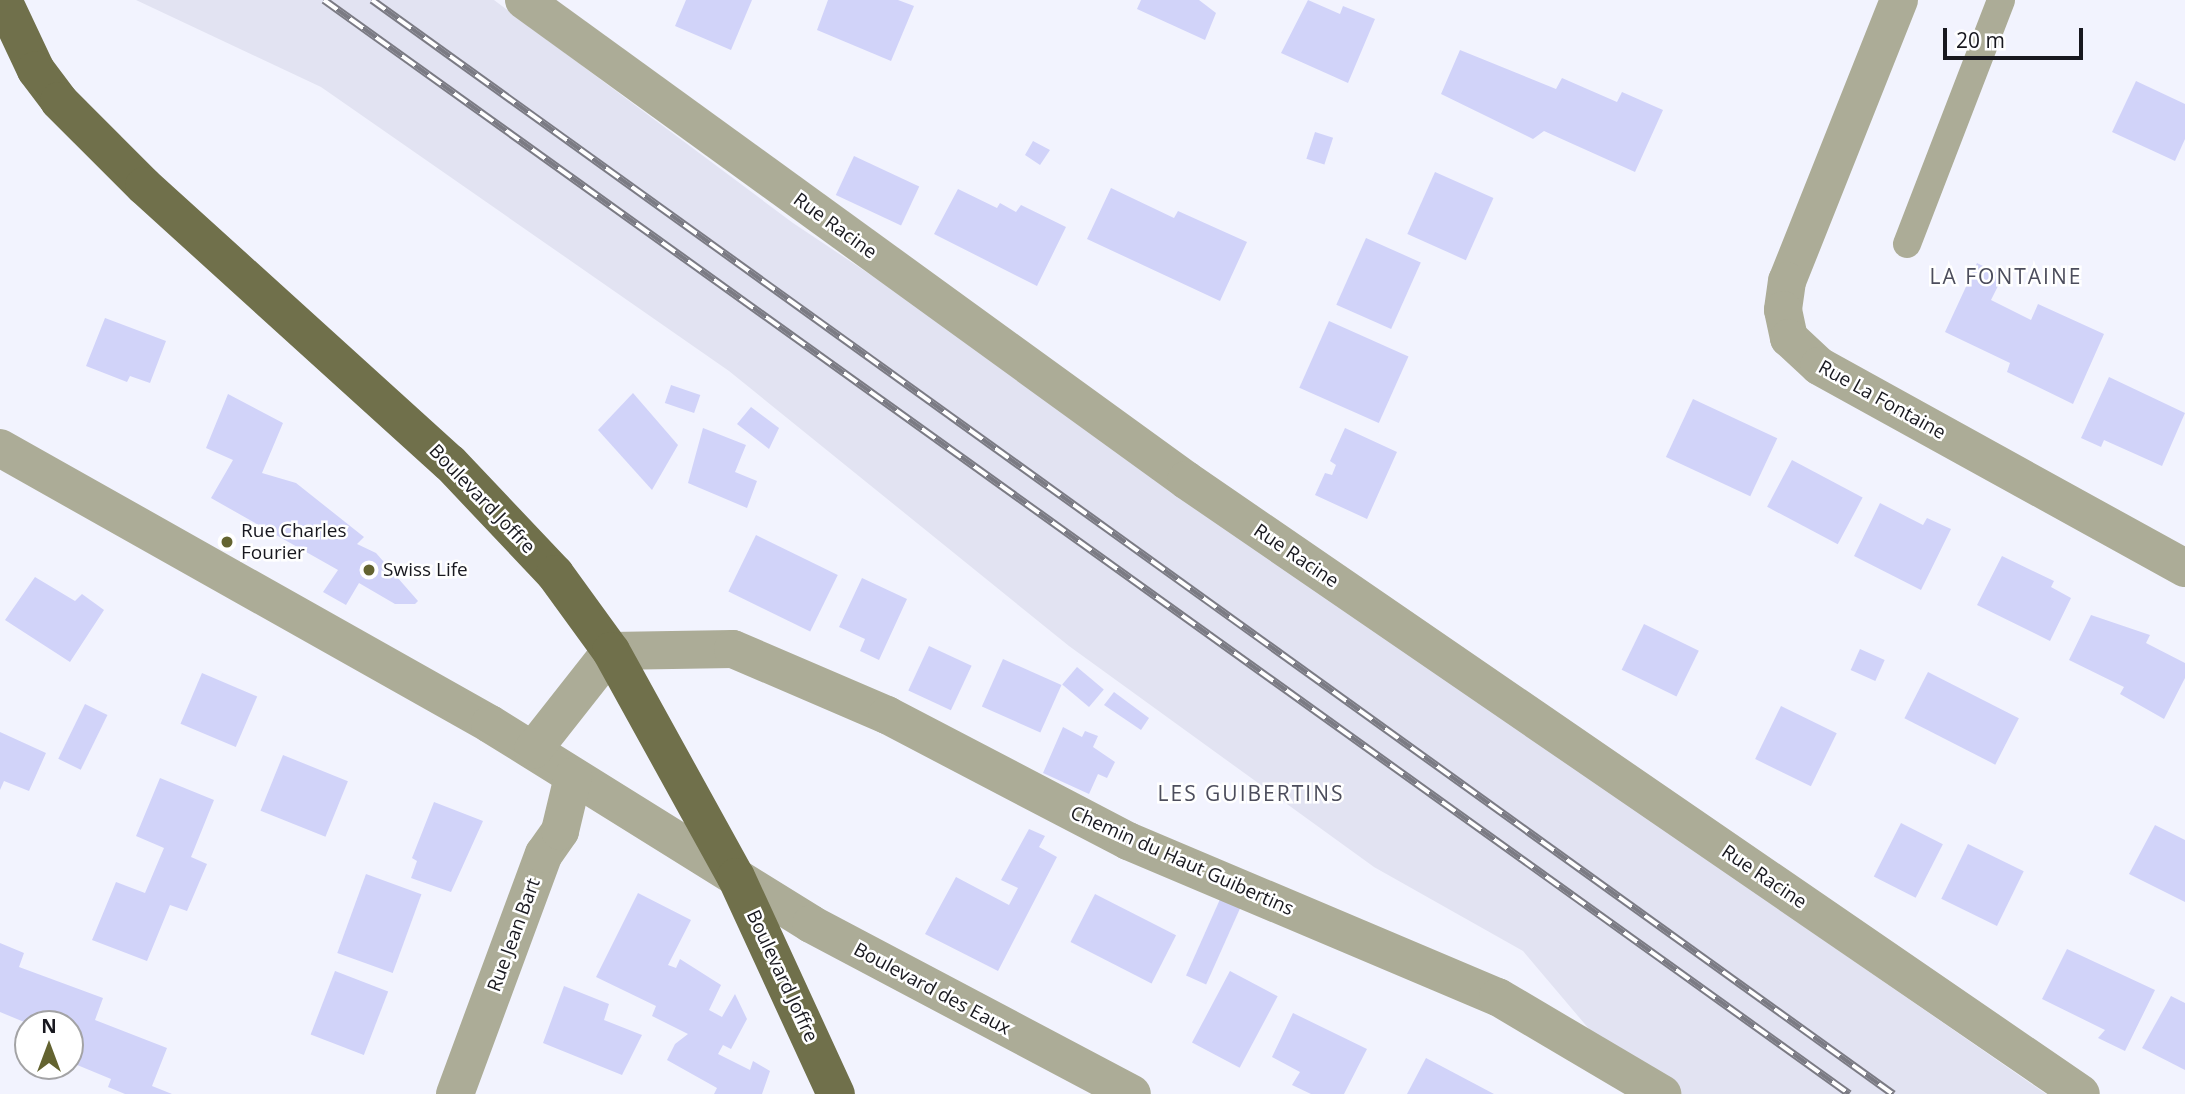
<!DOCTYPE html>
<style>
body{margin:0}
#map{position:relative;width:2185px;height:1094px;overflow:hidden;background:#f2f3fe;font-family:"Open Sans",sans-serif}
div>[style]{position:absolute}
.built>*{inset:0;background:#e2e3f2}
.building>*{inset:0;background:#d1d3f9;transform-origin:0 0}
.service>*{height:28px;margin:-14px;padding:0 14px;transform-origin:14px;border-radius:14px;background:#acac97}
.minor>*{height:38px;margin:-19px;padding:0 19px;transform-origin:19px;border-radius:19px;background:#acac97}
.primary>*{height:38px;margin:-19px;padding:0 19px;transform-origin:19px;border-radius:19px;background:#70704b}
.rail>*{height:8px;margin-top:-4px;transform-origin:0;background:repeating-linear-gradient(90deg,#fff 0 16px,#7b7b84 0 32px);box-sizing:border-box;border-block:2px solid #7b7b84}
.dots>*{width:19px;height:19px;translate:-50% -50%;box-sizing:border-box;border:4px solid #fff;border-radius:50%}
span{translate:-50% -50%;white-space:nowrap;text-align:center;line-height:1.15;-webkit-text-stroke:5px #fff;paint-order:stroke}
.street-label{font-size:19px;color:#18181f}
.poi-label{font-size:19px;color:#18181f}
.left{translate:0 -50%;text-align:left}
.neighbourhood-label{font-size:21px;color:#4c4d5c;letter-spacing:2px}
.north{position:absolute;left:14px;top:1010px;width:70px;height:70px;box-sizing:border-box;background:#fff;border:2px solid #a3a3a5;border-radius:50%;rotate:0deg;font-size:19px;font-weight:700;line-height:28px;text-align:center;color:#18181f}
.north::after{content:'';display:block;margin:auto;width:24px;height:32px;background:#636330;clip-path:polygon(50% 0,100% 100%,50% 72%,0 100%)}
.scale{position:absolute;left:1943px;top:28px;width:140px;height:32px;box-sizing:border-box;border:4px solid #18181f;border-top:0;padding-left:9px;font-size:21px;line-height:24px;white-space:nowrap;color:#18181f;-webkit-text-stroke:5px #fff;paint-order:stroke}
</style>
<div id="map">
<div class="built">
<div style="clip-path:polygon(136px 0,494px 0,793px 223px,1203px 497px,1702px 856px,2046px 1094px,1678px 1094px,1589px 1029px,1523px 951px,1374px 867px,1069px 646px,729px 371px,321px 87px)"></div>
</div>
<div class="building">
<div style="clip-path:polygon(686px 0,752px 0,731px 50px,675px 26px)"></div>
<div style="clip-path:polygon(828px 0,898px 0,914px 6px,891px 61px,817px 30px)"></div>
<div style="clip-path:polygon(1141px 0,1199px 0,1216px 13px,1205px 40px,1137px 9px)"></div>
<div style="clip-path:polygon(1308px 0,1340px 14px,1343px 6px,1375px 19px,1348px 83px,1281px 53px)"></div>
<div style="clip-path:polygon(1460px 50px,1556px 89px,1562px 78px,1617px 102px,1622px 92px,1663px 110px,1635px 172px,1544px 131px,1533px 139px,1441px 94px)"></div>
<div style="clip-path:polygon(2136px 81px,2185px 104px,2185px 139px,2175px 161px,2112px 132px)"></div>
<div style="left:1315px;top:132px;width:19px;height:28px;rotate:18deg"></div>
<div style="clip-path:polygon(1033px 141px,1050px 150px,1040px 165px,1025px 155px)"></div>
<div style="left:854px;top:156px;width:72px;height:43px;rotate:25deg"></div>
<div style="left:1435px;top:172px;width:64px;height:68px;rotate:24deg"></div>
<div style="clip-path:polygon(1111px 188px,1174px 218px,1178px 211px,1247px 242px,1220px 301px,1087px 239px)"></div>
<div style="clip-path:polygon(958px 189px,997px 208px,1000px 203px,1016px 212px,1021px 205px,1066px 227px,1037px 286px,934px 234px)"></div>
<div style="left:1366px;top:238px;width:60px;height:73px;rotate:24deg"></div>
<div style="clip-path:polygon(1977px 263px,2003px 276px,1991px 300px,2031px 320px,2038px 304px,2104px 334px,2073px 404px,2007px 372px,2010px 363px,1945px 332px)"></div>
<div style="clip-path:polygon(105px 318px,166px 341px,150px 383px,130px 376px,127px 382px,86px 366px)"></div>
<div style="left:1329px;top:321px;width:87px;height:73px;rotate:24deg"></div>
<div style="clip-path:polygon(2109px 377px,2185px 413px,2162px 466px,2104px 440px,2101px 447px,2081px 438px)"></div>
<div style="left:671px;top:385px;width:31px;height:19px;rotate:19deg"></div>
<div style="clip-path:polygon(633px 393px,678px 445px,652px 490px,598px 430px)"></div>
<div style="clip-path:polygon(228px 394px,283px 423px,262px 473px,296px 483px,364px 537px,357px 544px,376px 553px,418px 601px,415px 604px,395px 604px,359px 583px,346px 605px,323px 592px,338px 570px,211px 498px,233px 460px,206px 448px)"></div>
<div style="left:1693px;top:399px;width:93px;height:64px;rotate:25deg"></div>
<div style="clip-path:polygon(751px 407px,779px 428px,769px 449px,737px 424px)"></div>
<div style="clip-path:polygon(703px 428px,746px 445px,735px 472px,757px 481px,747px 508px,688px 483px)"></div>
<div style="clip-path:polygon(1345px 428px,1397px 452px,1367px 519px,1315px 495px,1325px 473px,1332px 475px,1336px 465px,1330px 461px)"></div>
<div style="left:1792px;top:460px;width:80px;height:53px;rotate:28deg"></div>
<div style="clip-path:polygon(1880px 503px,1923px 525px,1927px 518px,1951px 529px,1921px 590px,1854px 556px)"></div>
<div style="left:756px;top:535px;width:91px;height:63px;rotate:26deg"></div>
<div style="clip-path:polygon(2002px 556px,2054px 581px,2051px 587px,2071px 598px,2050px 641px,1977px 605px)"></div>
<div style="clip-path:polygon(35px 577px,75px 601px,82px 594px,104px 610px,70px 662px,5px 620px)"></div>
<div style="clip-path:polygon(862px 578px,907px 599px,879px 660px,860px 651px,865px 639px,839px 627px)"></div>
<div style="clip-path:polygon(2091px 615px,2150px 635px,2146px 643px,2185px 663px,2185px 678px,2164px 719px,2120px 694px,2124px 687px,2069px 660px)"></div>
<div style="left:1644px;top:624px;width:61px;height:51px;rotate:26deg"></div>
<div style="left:929px;top:646px;width:47px;height:49px;rotate:25deg"></div>
<div style="left:1860px;top:649px;width:27px;height:23px;rotate:24deg"></div>
<div style="left:1003px;top:659px;width:64px;height:52px;rotate:24deg"></div>
<div style="left:1077px;top:667px;width:35px;height:23px;rotate:40deg"></div>
<div style="left:1928px;top:672px;width:102px;height:52px;rotate:27deg"></div>
<div style="left:202px;top:673px;width:60px;height:55px;rotate:23deg"></div>
<div style="clip-path:polygon(1114px 692px,1149px 718px,1141px 730px,1104px 705px)"></div>
<div style="left:85px;top:704px;width:25px;height:61px;rotate:26deg"></div>
<div style="left:1781px;top:706px;width:62px;height:59px;rotate:26deg"></div>
<div style="clip-path:polygon(1063px 727px,1082px 737px,1085px 731px,1098px 736px,1093px 747px,1115px 762px,1107px 778px,1098px 774px,1089px 794px,1043px 773px)"></div>
<div style="clip-path:polygon(0 732px,46px 753px,29px 791px,4px 781px,0 790px)"></div>
<div style="left:283px;top:755px;width:70px;height:60px;rotate:22deg"></div>
<div style="clip-path:polygon(160px 778px,214px 800px,191px 857px,207px 864px,187px 911px,170px 905px,147px 961px,92px 940px,116px 882px,145px 893px,164px 848px,136px 836px)"></div>
<div style="clip-path:polygon(434px 802px,483px 821px,451px 892px,411px 878px,417px 861px,412px 858px)"></div>
<div style="left:1901px;top:823px;width:47px;height:60px;rotate:27deg"></div>
<div style="clip-path:polygon(2155px 825px,2185px 840px,2185px 902px,2129px 874px)"></div>
<div style="clip-path:polygon(1029px 829px,1045px 836px,1039px 847px,1057px 857px,998px 971px,925px 934px,956px 877px,1009px 905px,1018px 888px,1001px 880px)"></div>
<div style="left:1968px;top:844px;width:62px;height:61px;rotate:26deg"></div>
<div style="left:366px;top:874px;width:59px;height:84px;rotate:20deg"></div>
<div style="clip-path:polygon(638px 893px,691px 920px,668px 965px,676px 968px,680px 959px,721px 985px,709px 1010px,722px 1017px,735px 994px,747px 1019px,731px 1049px,723px 1045px,718px 1054px,750px 1070px,753px 1061px,770px 1071px,762px 1094px,714px 1094px,717px 1088px,667px 1060px,675px 1044px,688px 1034px,652px 1016px,656px 1006px,596px 977px)"></div>
<div style="left:1095px;top:894px;width:91px;height:54px;rotate:27deg"></div>
<div style="left:1221px;top:897px;width:22px;height:86px;rotate:24deg"></div>
<div style="clip-path:polygon(0 943px,24px 953px,19px 967px,103px 998px,95px 1020px,167px 1048px,152px 1086px,172px 1094px,125px 1094px,108px 1087px,111px 1079px,70px 1062px,70px 1024px,29px 1024px,0 1012px)"></div>
<div style="clip-path:polygon(2067px 949px,2155px 990px,2125px 1051px,2098px 1038px,2105px 1030px,2042px 999px)"></div>
<div style="left:335px;top:971px;width:57px;height:68px;rotate:21deg"></div>
<div style="left:1230px;top:971px;width:54px;height:81px;rotate:28deg"></div>
<div style="clip-path:polygon(564px 986px,609px 1004px,604px 1020px,642px 1035px,622px 1075px,543px 1043px)"></div>
<div style="clip-path:polygon(2171px 996px,2185px 1003px,2185px 1070px,2142px 1048px)"></div>
<div style="clip-path:polygon(1293px 1013px,1367px 1049px,1344px 1094px,1311px 1094px,1292px 1085px,1300px 1072px,1272px 1057px)"></div>
<div style="clip-path:polygon(1426px 1058px,1494px 1094px,1407px 1094px)"></div>
</div>
<div class="service">
<div style="left:1907px;top:244px;width:261px;rotate:-68.9deg"></div>
</div>
<div class="minor">
<div style="left:524px;top:0;width:818px;rotate:35.94deg"></div>
<div style="left:1186px;top:480px;width:1085px;rotate:34.45deg"></div>
<div style="left:1899px;top:0;width:302px;rotate:111.7deg"></div>
<div style="left:1787px;top:281px;width:29px;rotate:98deg"></div>
<div style="left:1783px;top:310px;width:29px;rotate:78deg"></div>
<div style="left:1789px;top:338px;width:41px;rotate:43deg"></div>
<div style="left:1819px;top:366px;width:418px;rotate:28.9deg"></div>
<div style="left:0;top:448px;width:562px;rotate:29.39deg"></div>
<div style="left:490px;top:724px;width:378px;rotate:31.9deg"></div>
<div style="left:811px;top:924px;width:363px;rotate:27.9deg"></div>
<div style="left:533px;top:750px;width:126px;rotate:-51.8deg"></div>
<div style="left:611px;top:651px;width:122px;rotate:-0.9deg"></div>
<div style="left:733px;top:649px;width:168px;rotate:23.2deg"></div>
<div style="left:887px;top:715px;width:272px;rotate:27.6deg"></div>
<div style="left:1128px;top:841px;width:402px;rotate:22.9deg"></div>
<div style="left:1498px;top:997px;width:191px;rotate:30.6deg"></div>
<div style="left:455px;top:1094px;width:256px;rotate:-69.7deg"></div>
<div style="left:544px;top:854px;width:28px;rotate:-55deg"></div>
<div style="left:560px;top:831px;width:56px;rotate:-76.5deg"></div>
</div>
<div class="primary">
<div style="left:3px;top:0;width:77px;rotate:64.8deg"></div>
<div style="left:36px;top:70px;width:39px;rotate:53deg"></div>
<div style="left:59px;top:101px;width:120px;rotate:45deg"></div>
<div style="left:144px;top:186px;width:413px;rotate:42.2deg"></div>
<div style="left:450px;top:463px;width:153px;rotate:46.6deg"></div>
<div style="left:555px;top:574px;width:95px;rotate:54deg"></div>
<div style="left:611px;top:651px;width:258px;rotate:61.1deg"></div>
<div style="left:736px;top:877px;width:239px;rotate:65.3deg"></div>
</div>
<div class="rail">
<div style="left:324px;top:0;width:1877px;rotate:35.65deg"></div>
<div style="left:372px;top:0;width:1874px;rotate:35.73deg"></div>
</div>
<div class="dots">
<div style="left:227px;top:542px;background:#636330"></div>
<div style="left:369px;top:570px;background:#636330"></div>
</div>
<div class="street-label">
<span style="left:835px;top:226px;rotate:36deg">Rue Racine</span>
<span style="left:1882px;top:400px;rotate:29deg">Rue La Fontaine</span>
<span style="left:482px;top:499px;rotate:46deg">Boulevard Joffre</span>
<span style="left:1296px;top:556px;rotate:34deg">Rue Racine</span>
<span style="left:1182px;top:861px;rotate:24deg">Chemin du Haut Guibertins</span>
<span style="left:1764px;top:877px;rotate:34deg">Rue Racine</span>
<span style="left:514px;top:935px;rotate:-70deg">Rue Jean Bart</span>
<span style="left:782px;top:976px;rotate:65deg">Boulevard Joffre</span>
<span style="left:932px;top:989px;rotate:28deg">Boulevard des Eaux</span>
</div>
<div class="poi-label">
<span class="left" style="left:241px;top:542px">Rue Charles<br>Fourier</span>
<span class="left" style="left:383px;top:570px">Swiss Life</span>
</div>
<div class="neighbourhood-label">
<span style="left:2006px;top:276px">LA FONTAINE</span>
<span style="left:1251px;top:793px">LES GUIBERTINS</span>
</div>
<div class="north">N</div>
<div class="scale">20 m</div>
</div>
